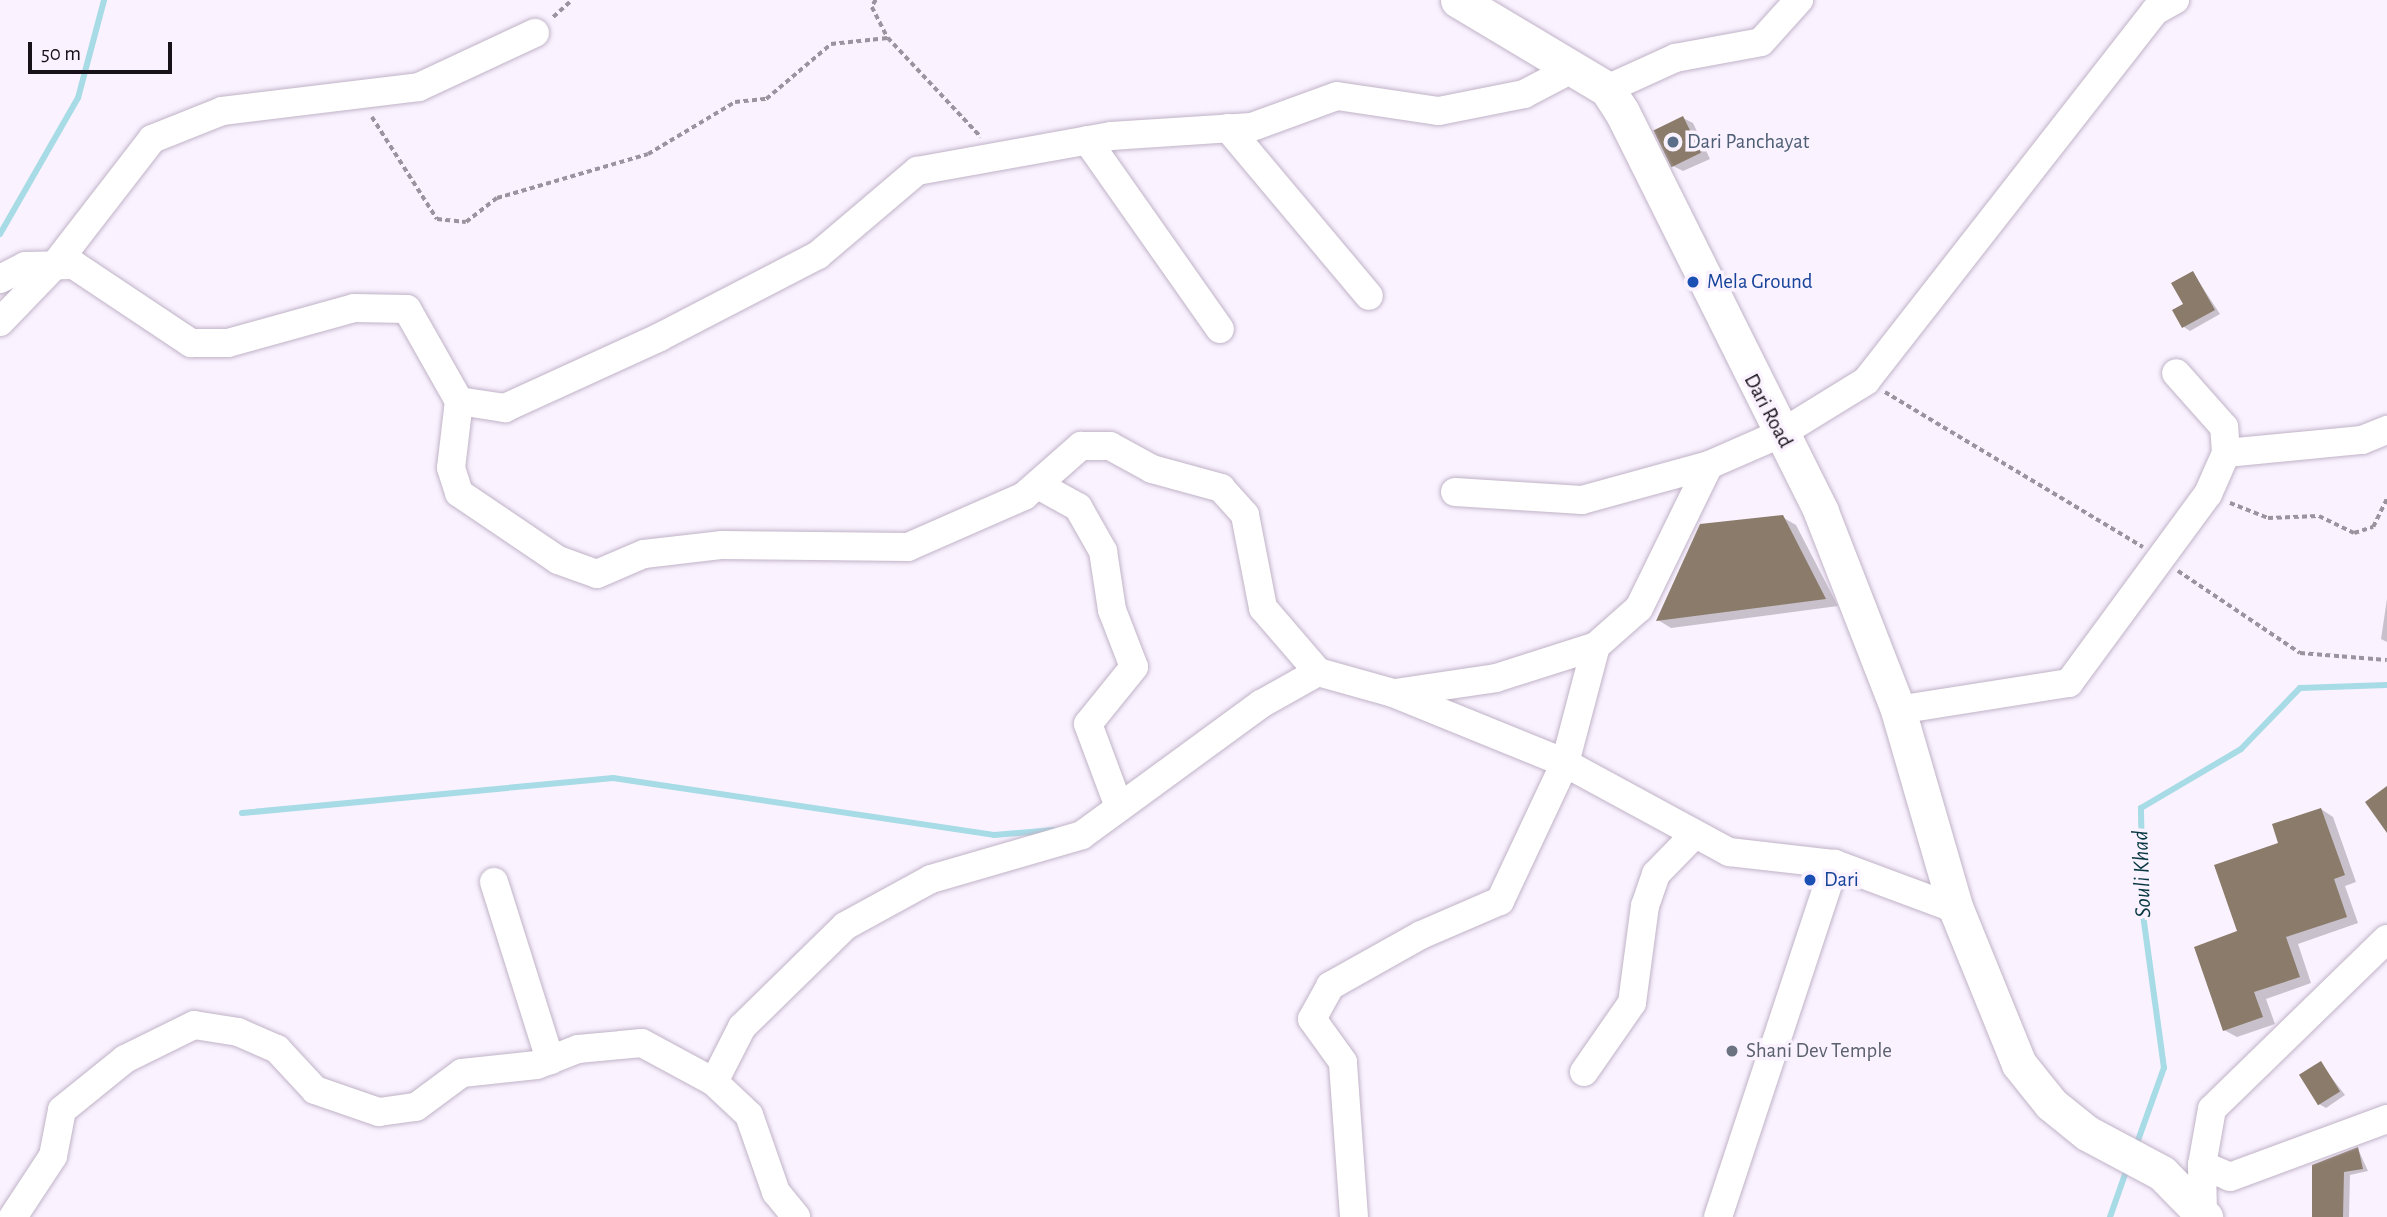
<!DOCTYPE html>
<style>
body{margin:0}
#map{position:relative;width:2387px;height:1217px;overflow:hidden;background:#faf2ff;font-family:"Alegreya Sans",sans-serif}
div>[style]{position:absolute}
.shadow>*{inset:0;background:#0003}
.stream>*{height:6px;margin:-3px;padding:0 3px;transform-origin:3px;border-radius:3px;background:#a7dbe6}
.building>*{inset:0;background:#8a7b6a;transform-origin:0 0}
.path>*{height:3.5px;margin-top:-1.75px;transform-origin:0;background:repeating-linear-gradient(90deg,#9b949f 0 5px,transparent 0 8.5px)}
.roads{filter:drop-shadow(0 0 2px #c0b3c7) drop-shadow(0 0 2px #c0b3c7)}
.minor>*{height:28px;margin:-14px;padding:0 14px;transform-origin:14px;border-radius:14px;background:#fff}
.major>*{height:35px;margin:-17.5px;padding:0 17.5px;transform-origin:17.5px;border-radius:17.5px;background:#fff}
.dots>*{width:19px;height:19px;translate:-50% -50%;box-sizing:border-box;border:4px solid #faf2ff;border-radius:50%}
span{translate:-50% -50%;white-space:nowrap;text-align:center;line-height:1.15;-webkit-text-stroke:7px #faf2ff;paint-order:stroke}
.service-label{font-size:21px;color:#4e5e75}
.left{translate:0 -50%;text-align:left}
.transit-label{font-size:21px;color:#164399}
.street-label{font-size:21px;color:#171219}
.worship-label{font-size:21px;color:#5b616d}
.water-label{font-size:23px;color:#063740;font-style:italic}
.scale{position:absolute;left:28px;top:42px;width:144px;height:32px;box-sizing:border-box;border:4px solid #171219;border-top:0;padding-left:9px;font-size:21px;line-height:24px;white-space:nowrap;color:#171219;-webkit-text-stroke:5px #faf2ff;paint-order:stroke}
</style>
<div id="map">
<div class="shadow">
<div style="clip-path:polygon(1683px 118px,1693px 123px,1710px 159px,1683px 171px,1673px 166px)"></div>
<div style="clip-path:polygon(2193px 273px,2220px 314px,2190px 331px,2184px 327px)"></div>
<div style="clip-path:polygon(1782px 517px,1796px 525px,1838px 606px,1671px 628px,1658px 620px)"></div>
<div style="clip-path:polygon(2387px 599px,2387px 642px,2381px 639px)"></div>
<div style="clip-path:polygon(2321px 809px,2333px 817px,2356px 882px,2345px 886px,2358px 923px,2298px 944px,2311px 983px,2266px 999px,2275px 1024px,2237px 1037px,2224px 1030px,2239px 933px,2281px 844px)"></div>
<div style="clip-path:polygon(2321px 1064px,2345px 1095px,2326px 1108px,2319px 1104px)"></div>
<div style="clip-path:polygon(2358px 1149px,2368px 1171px,2350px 1175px,2349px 1217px,2314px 1217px)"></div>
</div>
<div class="stream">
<div style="left:0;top:234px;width:157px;rotate:-60.2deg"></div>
<div style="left:78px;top:98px;width:101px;rotate:-75.1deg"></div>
<div style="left:242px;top:813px;width:373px;rotate:-5.4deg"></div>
<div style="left:613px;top:778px;width:385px;rotate:8.5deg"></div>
<div style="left:994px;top:835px;width:59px;rotate:-4.8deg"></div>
<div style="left:2136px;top:1146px;width:83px;rotate:-70.3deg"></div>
<div style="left:2164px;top:1068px;width:154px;rotate:-97.8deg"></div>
<div style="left:2143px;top:915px;width:107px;rotate:-91.1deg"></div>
<div style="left:2141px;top:808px;width:116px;rotate:-30.5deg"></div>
<div style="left:2241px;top:749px;width:85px;rotate:-46deg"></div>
<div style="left:2300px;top:688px;width:87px;rotate:-2deg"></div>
<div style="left:2110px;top:1217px;width:54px;rotate:-70.6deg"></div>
</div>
<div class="building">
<div style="left:1683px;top:116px;width:41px;height:33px;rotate:64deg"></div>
<div style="clip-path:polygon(2193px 271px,2215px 310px,2182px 328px,2172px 310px,2183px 304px,2171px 283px)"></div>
<div style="clip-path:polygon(1783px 515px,1826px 599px,1656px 621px,1700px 524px)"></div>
<div style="clip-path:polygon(2387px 786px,2387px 833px,2365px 802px)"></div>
<div style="clip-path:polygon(2321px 808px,2345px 875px,2334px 879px,2347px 917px,2286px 937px,2300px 977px,2254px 992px,2263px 1017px,2223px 1031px,2194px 947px,2237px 931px,2214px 865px,2278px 843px,2272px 824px)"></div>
<div style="left:2321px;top:1061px;width:36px;height:26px;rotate:58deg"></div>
<div style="clip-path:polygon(2358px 1147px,2363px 1169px,2344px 1172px,2343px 1217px,2312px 1217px,2312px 1165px)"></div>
</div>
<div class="path">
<div style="left:876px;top:0;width:8px;rotate:120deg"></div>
<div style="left:872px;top:7px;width:35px;rotate:63deg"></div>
<div style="left:888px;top:38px;width:136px;rotate:46.8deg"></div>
<div style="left:553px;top:17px;width:25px;rotate:-42deg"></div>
<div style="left:372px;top:117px;width:121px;rotate:57.5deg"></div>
<div style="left:437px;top:219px;width:29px;rotate:6deg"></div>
<div style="left:466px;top:222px;width:39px;rotate:-38deg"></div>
<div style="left:497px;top:198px;width:157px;rotate:-16.2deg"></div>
<div style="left:648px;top:154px;width:101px;rotate:-30.9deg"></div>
<div style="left:735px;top:102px;width:31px;rotate:-6deg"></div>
<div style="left:766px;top:99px;width:85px;rotate:-40.2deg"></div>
<div style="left:831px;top:44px;width:57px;rotate:-6deg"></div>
<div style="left:1885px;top:392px;width:301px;rotate:31deg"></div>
<div style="left:2230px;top:503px;width:41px;rotate:21.5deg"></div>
<div style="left:2268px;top:518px;width:51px;rotate:-2.2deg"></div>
<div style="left:2319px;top:516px;width:39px;rotate:26deg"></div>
<div style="left:2354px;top:533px;width:20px;rotate:-18deg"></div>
<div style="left:2373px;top:527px;width:32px;rotate:-64deg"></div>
<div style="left:2178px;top:571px;width:147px;rotate:33.9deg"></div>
<div style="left:2300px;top:653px;width:87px;rotate:4.6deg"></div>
</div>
<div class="roads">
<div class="minor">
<div style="left:1607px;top:89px;width:75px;rotate:-24.5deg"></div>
<div style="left:1675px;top:58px;width:87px;rotate:-10.5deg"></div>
<div style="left:1761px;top:42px;width:57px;rotate:-47.9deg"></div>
<div style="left:1228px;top:128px;width:219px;rotate:50deg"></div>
<div style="left:1087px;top:140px;width:231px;rotate:54.9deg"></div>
<div style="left:0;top:279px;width:28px;rotate:-27deg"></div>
<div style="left:25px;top:266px;width:49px;rotate:-1.2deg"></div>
<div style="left:74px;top:265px;width:141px;rotate:33.7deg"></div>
<div style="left:191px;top:343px;width:37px"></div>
<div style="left:228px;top:343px;width:131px;rotate:-15.5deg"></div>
<div style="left:354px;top:308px;width:53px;rotate:1.1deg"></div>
<div style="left:407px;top:309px;width:106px;rotate:60.5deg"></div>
<div style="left:459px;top:401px;width:67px;rotate:96.8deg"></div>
<div style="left:451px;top:468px;width:26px;rotate:72deg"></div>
<div style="left:459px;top:493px;width:120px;rotate:34.1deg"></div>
<div style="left:558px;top:560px;width:41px;rotate:19.7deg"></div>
<div style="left:597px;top:574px;width:51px;rotate:-23.1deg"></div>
<div style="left:644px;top:554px;width:79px;rotate:-6.6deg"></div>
<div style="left:722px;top:545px;width:186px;rotate:0.6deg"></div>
<div style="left:908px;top:547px;width:127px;rotate:-23.7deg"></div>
<div style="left:1024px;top:496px;width:76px;rotate:-41.3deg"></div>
<div style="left:1081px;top:446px;width:29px"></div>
<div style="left:1110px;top:446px;width:48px;rotate:28.7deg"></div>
<div style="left:1152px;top:469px;width:72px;rotate:15.4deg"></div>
<div style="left:1221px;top:488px;width:36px;rotate:48deg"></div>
<div style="left:1245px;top:515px;width:95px;rotate:79deg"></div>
<div style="left:1263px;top:608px;width:84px;rotate:49.3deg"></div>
<div style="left:1318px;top:672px;width:78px;rotate:15.6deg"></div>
<div style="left:1393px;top:693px;width:186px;rotate:22.1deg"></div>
<div style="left:1565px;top:763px;width:187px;rotate:28.5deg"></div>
<div style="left:1729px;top:852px;width:107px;rotate:6.5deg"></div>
<div style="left:1835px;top:864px;width:129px;rotate:20.4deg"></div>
<div style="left:0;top:322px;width:78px;rotate:-46deg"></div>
<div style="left:54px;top:266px;width:160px;rotate:-52.3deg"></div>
<div style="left:152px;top:139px;width:75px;rotate:-21.8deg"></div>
<div style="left:222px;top:111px;width:198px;rotate:-6.9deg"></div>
<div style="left:419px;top:87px;width:128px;rotate:-25deg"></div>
<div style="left:459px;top:401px;width:47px;rotate:8.7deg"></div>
<div style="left:505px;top:408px;width:170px;rotate:-24.6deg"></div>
<div style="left:660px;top:337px;width:178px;rotate:-27.4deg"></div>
<div style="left:818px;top:255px;width:130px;rotate:-40.3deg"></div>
<div style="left:917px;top:171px;width:197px;rotate:-10.2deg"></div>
<div style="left:1111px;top:136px;width:141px;rotate:-3.7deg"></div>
<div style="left:1252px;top:127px;width:90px;rotate:-20deg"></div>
<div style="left:1337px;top:96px;width:103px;rotate:8.4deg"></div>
<div style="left:1439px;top:111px;width:87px;rotate:-11.3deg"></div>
<div style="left:1524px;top:94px;width:56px;rotate:-27.5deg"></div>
<div style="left:2226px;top:453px;width:137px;rotate:-5.5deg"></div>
<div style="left:2362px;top:440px;width:27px;rotate:-22deg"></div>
<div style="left:1038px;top:485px;width:46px;rotate:28.8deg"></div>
<div style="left:1078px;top:507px;width:51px;rotate:60.4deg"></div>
<div style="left:1103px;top:551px;width:60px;rotate:81.3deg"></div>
<div style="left:1112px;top:610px;width:61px;rotate:68.9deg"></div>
<div style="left:1134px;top:667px;width:73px;rotate:128.9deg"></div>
<div style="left:1088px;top:724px;width:89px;rotate:69.5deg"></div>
<div style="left:1455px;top:492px;width:127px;rotate:3.6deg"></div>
<div style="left:1582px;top:500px;width:132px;rotate:-15.4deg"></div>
<div style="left:1709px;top:465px;width:77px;rotate:-23.6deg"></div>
<div style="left:1780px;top:434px;width:101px;rotate:-31.6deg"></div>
<div style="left:1866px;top:381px;width:469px;rotate:-52deg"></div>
<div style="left:2155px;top:11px;width:23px;rotate:-29deg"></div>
<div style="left:1395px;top:693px;width:102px;rotate:-8.4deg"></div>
<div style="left:1496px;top:678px;width:105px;rotate:-17.7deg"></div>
<div style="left:1898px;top:710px;width:173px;rotate:-9deg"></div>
<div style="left:2069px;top:683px;width:235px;rotate:-53.7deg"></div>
<div style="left:2208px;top:494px;width:45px;rotate:-66.3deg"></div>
<div style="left:2226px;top:453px;width:26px;rotate:-94deg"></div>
<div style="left:2224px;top:427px;width:72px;rotate:-131.6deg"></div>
<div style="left:494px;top:882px;width:187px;rotate:72.5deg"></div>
<div style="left:1584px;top:1072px;width:84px;rotate:-55.2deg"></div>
<div style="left:1632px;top:1003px;width:98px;rotate:-82.4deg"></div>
<div style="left:1645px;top:906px;width:34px;rotate:-71deg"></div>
<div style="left:1656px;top:874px;width:52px;rotate:-45.8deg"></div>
<div style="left:714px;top:1082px;width:62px;rotate:-63deg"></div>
<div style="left:742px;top:1027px;width:144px;rotate:-44.4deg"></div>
<div style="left:845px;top:926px;width:98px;rotate:-28.7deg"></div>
<div style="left:931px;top:879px;width:157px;rotate:-16.2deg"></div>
<div style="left:1082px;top:835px;width:222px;rotate:-36.2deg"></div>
<div style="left:1261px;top:704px;width:65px;rotate:-29.3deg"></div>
<div style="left:2202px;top:1165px;width:30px;rotate:23deg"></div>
<div style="left:2230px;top:1177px;width:167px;rotate:-20.3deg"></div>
<div style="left:2203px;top:1214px;width:49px;rotate:-91.2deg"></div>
<div style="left:2202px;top:1165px;width:57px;rotate:-79.9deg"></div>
<div style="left:2212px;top:1109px;width:244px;rotate:-44.2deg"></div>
<div style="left:13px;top:1217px;width:73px;rotate:-56.7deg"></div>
<div style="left:53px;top:1156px;width:47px;rotate:-78.9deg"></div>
<div style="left:62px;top:1110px;width:81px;rotate:-39deg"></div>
<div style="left:125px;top:1059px;width:77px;rotate:-26.2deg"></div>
<div style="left:194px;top:1025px;width:45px;rotate:9deg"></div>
<div style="left:238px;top:1032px;width:43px;rotate:23.6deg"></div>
<div style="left:277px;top:1049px;width:56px;rotate:47.2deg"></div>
<div style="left:315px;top:1090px;width:68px;rotate:19deg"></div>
<div style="left:379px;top:1112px;width:37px;rotate:-8deg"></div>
<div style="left:416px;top:1107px;width:57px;rotate:-36.5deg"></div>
<div style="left:462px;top:1073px;width:75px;rotate:-6.1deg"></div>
<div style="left:537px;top:1065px;width:44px;rotate:-21.3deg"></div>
<div style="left:578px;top:1049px;width:64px;rotate:-5.4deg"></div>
<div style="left:642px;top:1043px;width:82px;rotate:28.4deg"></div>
<div style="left:714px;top:1082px;width:48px;rotate:43.3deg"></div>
<div style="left:749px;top:1115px;width:82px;rotate:70.7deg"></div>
<div style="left:776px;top:1192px;width:32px;rotate:51deg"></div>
<div style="left:1354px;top:1217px;width:155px;rotate:-94.1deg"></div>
<div style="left:1343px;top:1062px;width:53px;rotate:-125.8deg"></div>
<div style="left:1312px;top:1019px;width:38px;rotate:-61deg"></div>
<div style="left:1330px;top:986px;width:104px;rotate:-29.3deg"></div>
<div style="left:1421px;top:935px;width:86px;rotate:-23.3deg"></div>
<div style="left:1500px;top:901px;width:153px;rotate:-64.8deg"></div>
<div style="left:1565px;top:763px;width:121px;rotate:-75.2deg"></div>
<div style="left:1596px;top:646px;width:57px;rotate:-41.5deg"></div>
<div style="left:1639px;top:608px;width:159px;rotate:-63.9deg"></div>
<div style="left:1718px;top:1217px;width:372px;rotate:-71.7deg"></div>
</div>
<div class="major">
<div style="left:1458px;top:0;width:174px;rotate:30.9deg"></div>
<div style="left:1607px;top:89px;width:27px;rotate:57deg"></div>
<div style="left:1622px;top:112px;width:447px;rotate:63.5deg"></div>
<div style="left:1821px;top:512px;width:212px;rotate:68.7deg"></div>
<div style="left:1898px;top:710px;width:207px;rotate:73.8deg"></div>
<div style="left:1956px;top:909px;width:167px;rotate:67.9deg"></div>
<div style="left:2019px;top:1064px;width:51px;rotate:51.3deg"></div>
<div style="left:2051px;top:1104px;width:46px;rotate:38.9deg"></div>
<div style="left:2087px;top:1133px;width:85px;rotate:28.1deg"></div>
<div style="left:2162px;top:1173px;width:62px;rotate:45.7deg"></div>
</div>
</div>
<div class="dots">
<div style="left:1673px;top:142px;background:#5c6f8a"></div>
<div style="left:1693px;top:282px;background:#1a4fb4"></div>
<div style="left:1810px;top:880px;background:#1a4fb4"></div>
<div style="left:1732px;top:1051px;background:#6b7280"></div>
</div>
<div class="service-label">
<span class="left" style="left:1687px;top:142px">Dari Panchayat</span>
</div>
<div class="transit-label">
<span class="left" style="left:1707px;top:282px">Mela Ground</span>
<span class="left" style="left:1824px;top:880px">Dari</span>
</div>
<div class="street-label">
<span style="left:1768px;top:411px;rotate:62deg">Dari Road</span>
</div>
<div class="worship-label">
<span class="left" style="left:1746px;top:1051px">Shani Dev Temple</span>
</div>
<div class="water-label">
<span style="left:2143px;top:874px;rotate:-92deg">Souli Khad</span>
</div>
<div class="scale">50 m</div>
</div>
